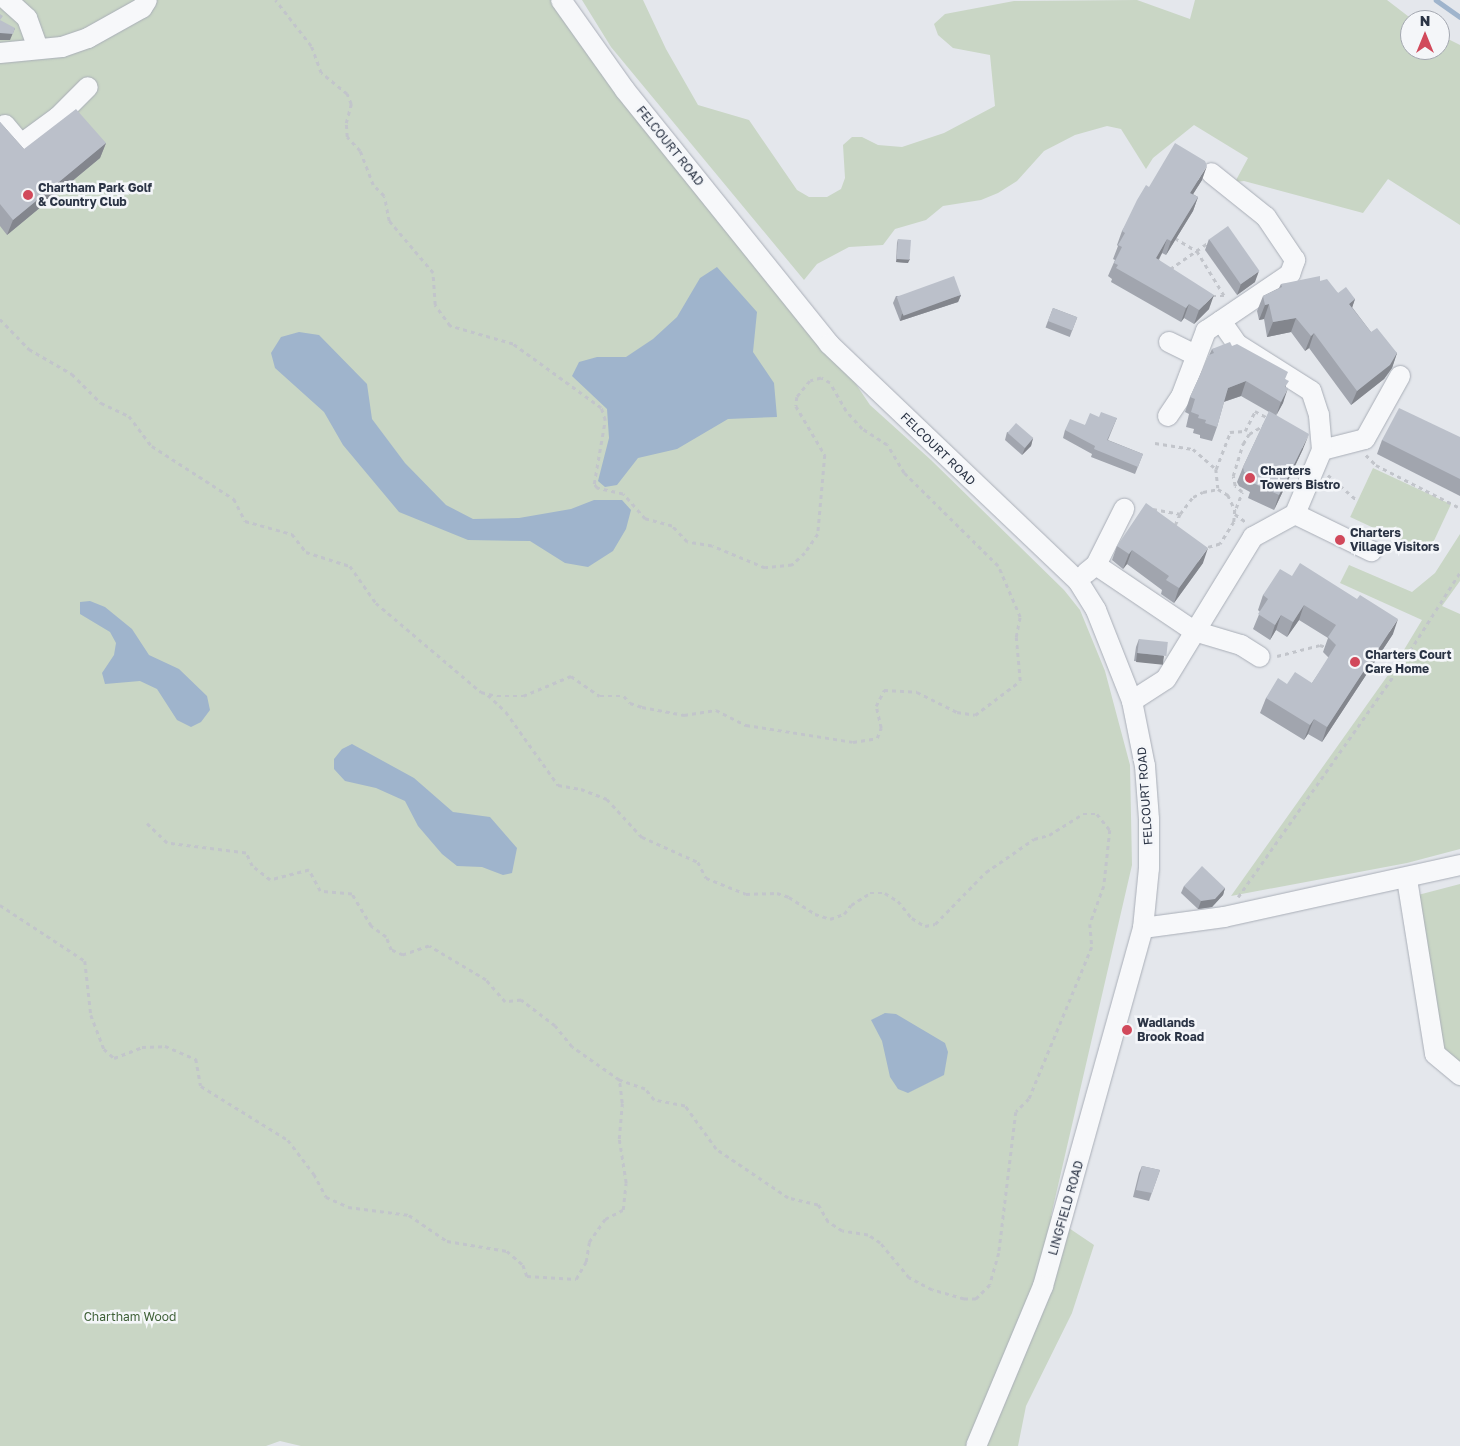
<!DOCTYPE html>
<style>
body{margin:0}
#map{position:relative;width:1460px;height:1446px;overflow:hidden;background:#e4e7ec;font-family:"Golos Text",sans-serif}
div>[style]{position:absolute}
.green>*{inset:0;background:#c9d6c5;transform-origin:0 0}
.water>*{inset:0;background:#9fb4cc}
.stream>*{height:4.5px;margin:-2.25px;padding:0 2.25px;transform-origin:2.25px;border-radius:2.25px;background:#9fb4cc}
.path>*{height:2.5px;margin-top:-1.25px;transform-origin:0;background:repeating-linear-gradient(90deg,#c2c5cb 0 4px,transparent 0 8px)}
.roads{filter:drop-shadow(0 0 1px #a9aeb7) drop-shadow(0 0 1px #a9aeb7)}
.minor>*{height:20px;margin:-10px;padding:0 10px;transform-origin:10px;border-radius:10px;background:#f7f8fa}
.wall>*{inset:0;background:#a1a5ae;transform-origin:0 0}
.shaded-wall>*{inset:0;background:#83868d;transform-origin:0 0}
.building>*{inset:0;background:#bbc0ca;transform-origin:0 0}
.dots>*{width:14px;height:14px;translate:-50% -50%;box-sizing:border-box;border:2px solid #f4f6f9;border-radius:50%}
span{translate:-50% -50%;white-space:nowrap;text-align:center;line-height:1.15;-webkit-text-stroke:5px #f4f6f9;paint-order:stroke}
.street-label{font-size:12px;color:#2b3445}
.poi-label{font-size:12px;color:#2b3445;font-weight:700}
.left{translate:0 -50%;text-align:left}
.park-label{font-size:12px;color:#3f6138}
.north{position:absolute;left:1400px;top:10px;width:50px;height:50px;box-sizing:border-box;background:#f4f6f9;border:1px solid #a4a8b1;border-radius:50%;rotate:0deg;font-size:14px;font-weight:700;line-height:20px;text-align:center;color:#2b3445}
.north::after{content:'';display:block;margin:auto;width:18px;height:22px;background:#d1495b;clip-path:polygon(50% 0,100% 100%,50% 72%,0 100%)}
</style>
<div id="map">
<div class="green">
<div style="clip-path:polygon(0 0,561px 0,829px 344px,870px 405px,931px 460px,1064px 590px,1080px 610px,1105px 671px,1130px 765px,1132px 865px,1051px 1216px,1094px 1245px,1072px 1313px,1026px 1406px,1018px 1446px,301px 1446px,280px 1441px,266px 1446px,0 1446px)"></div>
<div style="clip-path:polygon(582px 0,643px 0,666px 49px,698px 105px,749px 120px,797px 190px,809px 197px,827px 197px,841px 189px,845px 178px,843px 145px,852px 137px,862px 137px,878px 145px,902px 147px,944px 133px,995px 106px,990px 55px,953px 48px,938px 35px,934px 24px,945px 14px,1014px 1px,1137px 0,1190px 19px,1195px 0,1387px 0,1413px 20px,1410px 20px,1410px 50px,1440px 50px,1440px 35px,1460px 45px,1460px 225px,1388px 179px,1363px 213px,1244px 181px,1235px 182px,1248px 158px,1194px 125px,1153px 158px,1146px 169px,1121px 129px,1107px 126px,1075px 135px,1044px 151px,1017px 181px,998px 193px,981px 200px,943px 206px,926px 220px,895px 229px,883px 245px,849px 247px,817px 264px,804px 280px,611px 47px)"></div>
<div style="left:1373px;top:468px;width:86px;height:54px;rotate:25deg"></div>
<div style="clip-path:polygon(1460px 534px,1460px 581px,1442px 606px,1460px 614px,1460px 849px,1407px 863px,1231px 896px,1393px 668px,1422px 620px,1340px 583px,1349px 565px,1412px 592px,1435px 573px)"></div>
<div style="clip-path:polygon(1460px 884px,1460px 1069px,1445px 1054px,1418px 895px)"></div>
</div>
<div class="water">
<div style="clip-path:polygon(717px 267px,757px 312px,753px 352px,774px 383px,777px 417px,728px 419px,677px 449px,638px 458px,617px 485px,605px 487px,598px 481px,609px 438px,607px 409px,572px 376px,579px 362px,597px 357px,626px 357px,653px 339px,677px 317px,700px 278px)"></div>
<div style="clip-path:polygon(299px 332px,319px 335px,367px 384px,372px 419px,405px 463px,446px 505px,473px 519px,519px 518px,571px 509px,594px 500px,622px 500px,631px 510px,626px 529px,613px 551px,588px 567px,565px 563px,530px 541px,468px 540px,399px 512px,343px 445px,324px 412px,275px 368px,271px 353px,281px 337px)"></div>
<div style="clip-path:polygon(90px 601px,105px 607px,132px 629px,149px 655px,179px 669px,207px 696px,210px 710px,201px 722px,191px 727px,177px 720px,157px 689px,140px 681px,105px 684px,102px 673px,114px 655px,116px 643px,110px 632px,80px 614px,80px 602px)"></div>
<div style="clip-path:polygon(352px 744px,414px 778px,453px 812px,490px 817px,517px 848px,512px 873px,503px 875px,482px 867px,457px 866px,442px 854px,418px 826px,405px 801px,376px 788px,345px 781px,334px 769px,334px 759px,342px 749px)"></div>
<div style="clip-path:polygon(885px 1013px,896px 1014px,945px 1043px,948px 1052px,944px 1075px,908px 1093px,898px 1089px,890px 1077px,882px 1041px,871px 1020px)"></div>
</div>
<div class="stream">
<div style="left:1436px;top:0;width:29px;rotate:35deg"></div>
</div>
<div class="path">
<div style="left:1175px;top:238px;width:26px;rotate:31deg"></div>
<div style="left:1197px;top:251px;width:52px;rotate:58.5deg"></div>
<div style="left:1170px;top:269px;width:47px;rotate:-34.7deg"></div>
<div style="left:1212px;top:296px;width:14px"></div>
<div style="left:0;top:319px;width:42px;rotate:46deg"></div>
<div style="left:29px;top:349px;width:50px;rotate:30.2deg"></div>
<div style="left:72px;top:374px;width:41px;rotate:45deg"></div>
<div style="left:101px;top:403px;width:31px;rotate:25deg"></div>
<div style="left:129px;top:416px;width:38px;rotate:53deg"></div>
<div style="left:152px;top:446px;width:98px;rotate:32.9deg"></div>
<div style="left:234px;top:499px;width:25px;rotate:63deg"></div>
<div style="left:245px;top:521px;width:49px;rotate:15.5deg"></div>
<div style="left:292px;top:534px;width:23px;rotate:52deg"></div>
<div style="left:306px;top:552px;width:46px;rotate:17.7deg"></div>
<div style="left:350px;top:566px;width:45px;rotate:54.9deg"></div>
<div style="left:376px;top:603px;width:138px;rotate:40.3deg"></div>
<div style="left:481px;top:692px;width:16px;rotate:14deg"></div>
<div style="left:497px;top:696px;width:26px"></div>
<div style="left:523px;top:696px;width:52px;rotate:-22.6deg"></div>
<div style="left:571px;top:676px;width:35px;rotate:35deg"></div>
<div style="left:600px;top:696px;width:24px"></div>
<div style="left:624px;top:696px;width:9px;rotate:49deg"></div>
<div style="left:630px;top:703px;width:13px;rotate:18deg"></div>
<div style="left:642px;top:707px;width:43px;rotate:10.8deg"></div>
<div style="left:684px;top:715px;width:32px;rotate:-9deg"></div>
<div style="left:716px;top:710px;width:34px;rotate:27deg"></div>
<div style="left:746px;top:725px;width:108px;rotate:9deg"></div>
<div style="left:853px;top:742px;width:24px;rotate:-9deg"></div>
<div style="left:877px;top:738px;width:11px;rotate:-68deg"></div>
<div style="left:881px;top:728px;width:23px;rotate:-103deg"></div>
<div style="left:876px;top:706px;width:18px;rotate:-63deg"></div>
<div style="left:884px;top:690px;width:33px;rotate:3deg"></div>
<div style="left:917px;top:692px;width:45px;rotate:26.6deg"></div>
<div style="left:957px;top:712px;width:18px;rotate:9deg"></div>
<div style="left:975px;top:715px;width:56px;rotate:-37.1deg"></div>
<div style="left:1020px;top:681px;width:44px;rotate:-95.2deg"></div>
<div style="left:1016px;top:637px;width:20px;rotate:-79deg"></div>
<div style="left:1020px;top:617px;width:56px;rotate:-113.3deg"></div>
<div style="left:998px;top:566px;width:132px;rotate:-135.3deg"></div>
<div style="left:904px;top:473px;width:33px;rotate:-121deg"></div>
<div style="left:887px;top:445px;width:30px;rotate:-147deg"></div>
<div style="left:862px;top:429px;width:24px;rotate:-132deg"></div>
<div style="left:846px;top:411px;width:32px;rotate:-120deg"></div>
<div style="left:830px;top:383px;width:10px;rotate:-151deg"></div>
<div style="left:821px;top:378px;width:11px;rotate:165deg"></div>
<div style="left:810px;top:381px;width:21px;rotate:129deg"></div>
<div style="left:797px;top:397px;width:9px;rotate:96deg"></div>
<div style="left:796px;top:406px;width:57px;rotate:59.4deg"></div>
<div style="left:825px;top:455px;width:79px;rotate:95.1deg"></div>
<div style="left:818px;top:534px;width:23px;rotate:124deg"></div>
<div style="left:805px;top:553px;width:18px;rotate:137deg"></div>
<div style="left:792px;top:565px;width:27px;rotate:174deg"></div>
<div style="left:765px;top:568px;width:57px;rotate:-157.5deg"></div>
<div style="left:712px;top:546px;width:25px;rotate:-171deg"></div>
<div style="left:687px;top:542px;width:22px;rotate:-133deg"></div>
<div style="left:672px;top:526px;width:28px;rotate:-165deg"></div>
<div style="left:645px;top:519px;width:33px;rotate:-131deg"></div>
<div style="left:623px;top:494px;width:27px;rotate:-167deg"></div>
<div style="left:597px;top:488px;width:5px;rotate:-127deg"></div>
<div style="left:594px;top:484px;width:65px;rotate:-80.2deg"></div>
<div style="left:605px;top:420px;width:13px;rotate:-108deg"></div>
<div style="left:601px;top:408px;width:109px;rotate:-144deg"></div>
<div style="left:513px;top:344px;width:66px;rotate:-164.1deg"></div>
<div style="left:450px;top:326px;width:26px;rotate:-126deg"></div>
<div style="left:435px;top:305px;width:32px;rotate:-94deg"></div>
<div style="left:433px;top:273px;width:68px;rotate:-130.2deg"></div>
<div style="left:389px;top:221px;width:25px;rotate:-101deg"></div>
<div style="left:384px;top:196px;width:16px;rotate:-135deg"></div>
<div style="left:373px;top:185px;width:36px;rotate:-111deg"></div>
<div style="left:360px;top:151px;width:19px;rotate:-133deg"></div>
<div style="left:347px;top:137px;width:14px;rotate:-94deg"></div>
<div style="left:346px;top:123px;width:20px;rotate:-75deg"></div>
<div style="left:351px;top:104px;width:11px;rotate:-112deg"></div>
<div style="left:347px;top:94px;width:33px;rotate:-141deg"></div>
<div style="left:321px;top:73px;width:29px;rotate:-110deg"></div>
<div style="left:311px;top:46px;width:58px;rotate:-128deg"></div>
<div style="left:1155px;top:443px;width:38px;rotate:9deg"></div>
<div style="left:1193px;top:449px;width:30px;rotate:41deg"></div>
<div style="left:1216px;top:469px;width:19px;rotate:84deg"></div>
<div style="left:1366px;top:455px;width:14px;rotate:45deg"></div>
<div style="left:1376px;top:465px;width:92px;rotate:27.1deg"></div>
<div style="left:1216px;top:469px;width:40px;rotate:-69deg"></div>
<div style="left:1230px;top:432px;width:15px;rotate:-4deg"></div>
<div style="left:1245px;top:431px;width:22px;rotate:-63deg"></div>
<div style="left:1255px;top:411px;width:15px;rotate:28deg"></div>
<div style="left:1328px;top:475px;width:38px;rotate:41deg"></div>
<div style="left:1236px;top:508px;width:17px;rotate:-69deg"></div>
<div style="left:1242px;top:492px;width:9px;rotate:-139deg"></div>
<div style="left:1235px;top:486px;width:10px;rotate:-101deg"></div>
<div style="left:1233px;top:476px;width:34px;rotate:-73deg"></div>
<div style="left:1243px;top:444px;width:12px;rotate:-59deg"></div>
<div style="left:1249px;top:434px;width:17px;rotate:-31deg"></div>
<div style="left:1153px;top:509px;width:27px;rotate:10deg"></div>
<div style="left:1180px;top:514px;width:21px;rotate:-53deg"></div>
<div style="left:1193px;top:497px;width:11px;rotate:-27deg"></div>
<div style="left:1203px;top:492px;width:15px;rotate:-11deg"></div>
<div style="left:1218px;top:489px;width:12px;rotate:31deg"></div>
<div style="left:1228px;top:495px;width:17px;rotate:65deg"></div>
<div style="left:1235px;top:510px;width:12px;rotate:95deg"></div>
<div style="left:1234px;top:522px;width:26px;rotate:122deg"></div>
<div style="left:1220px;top:544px;width:15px;rotate:164deg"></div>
<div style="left:1235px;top:514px;width:14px;rotate:36deg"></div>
<div style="left:1175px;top:525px;width:12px;rotate:-66deg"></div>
<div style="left:1277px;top:656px;width:44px;rotate:-14.3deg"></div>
<div style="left:1320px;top:645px;width:6px;rotate:18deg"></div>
<div style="left:488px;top:695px;width:25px;rotate:43deg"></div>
<div style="left:506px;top:712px;width:90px;rotate:54.5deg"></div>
<div style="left:558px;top:785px;width:23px;rotate:10deg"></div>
<div style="left:581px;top:789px;width:28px;rotate:21deg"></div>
<div style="left:607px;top:799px;width:52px;rotate:47.4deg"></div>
<div style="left:642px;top:837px;width:61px;rotate:24.1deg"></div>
<div style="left:698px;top:862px;width:18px;rotate:63deg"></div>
<div style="left:706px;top:878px;width:43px;rotate:21.8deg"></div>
<div style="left:746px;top:894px;width:31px;rotate:-2deg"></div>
<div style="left:777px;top:893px;width:13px;rotate:18deg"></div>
<div style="left:789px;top:897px;width:31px;rotate:33deg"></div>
<div style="left:815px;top:914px;width:16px;rotate:18deg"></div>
<div style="left:830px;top:919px;width:15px;rotate:-20deg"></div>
<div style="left:844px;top:914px;width:11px;rotate:-52deg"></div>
<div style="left:851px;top:905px;width:22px;rotate:-32deg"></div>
<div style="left:870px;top:893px;width:15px"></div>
<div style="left:885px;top:893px;width:15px;rotate:32deg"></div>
<div style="left:898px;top:901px;width:22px;rotate:51deg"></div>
<div style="left:912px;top:918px;width:15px;rotate:32deg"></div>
<div style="left:925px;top:926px;width:10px;rotate:-11deg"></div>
<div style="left:935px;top:924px;width:73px;rotate:-45.6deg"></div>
<div style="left:986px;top:872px;width:58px;rotate:-34.5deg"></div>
<div style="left:1034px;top:839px;width:16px;rotate:-15deg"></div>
<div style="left:1049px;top:835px;width:40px;rotate:-32deg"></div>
<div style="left:1083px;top:814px;width:14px"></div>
<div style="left:1097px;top:814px;width:21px;rotate:51deg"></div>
<div style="left:1110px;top:830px;width:56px;rotate:96.1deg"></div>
<div style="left:1104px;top:886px;width:40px;rotate:110.2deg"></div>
<div style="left:1090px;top:924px;width:23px;rotate:85deg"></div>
<div style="left:1092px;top:947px;width:165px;rotate:112.5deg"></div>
<div style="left:1029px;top:1099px;width:18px;rotate:135deg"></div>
<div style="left:1016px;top:1112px;width:142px;rotate:96.9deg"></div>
<div style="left:999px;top:1253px;width:33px;rotate:106deg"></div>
<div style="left:990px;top:1285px;width:20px;rotate:135deg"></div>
<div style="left:976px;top:1299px;width:12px;rotate:180deg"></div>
<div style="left:964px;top:1299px;width:33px;rotate:-164deg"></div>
<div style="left:932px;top:1290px;width:26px;rotate:-152deg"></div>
<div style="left:909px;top:1278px;width:45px;rotate:-129.6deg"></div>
<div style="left:880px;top:1243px;width:14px;rotate:-146deg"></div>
<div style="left:868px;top:1235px;width:26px;rotate:-171deg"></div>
<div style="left:842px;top:1231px;width:17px;rotate:-147deg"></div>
<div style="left:828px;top:1222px;width:20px;rotate:-120deg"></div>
<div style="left:818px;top:1205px;width:31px;rotate:-167deg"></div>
<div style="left:788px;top:1198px;width:87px;rotate:-145.8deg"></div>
<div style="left:716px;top:1149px;width:53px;rotate:-125.8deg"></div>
<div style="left:685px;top:1106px;width:32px;rotate:-169deg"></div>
<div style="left:654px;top:1100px;width:14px;rotate:-129deg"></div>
<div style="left:645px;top:1089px;width:28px;rotate:-161deg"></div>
<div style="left:1238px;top:897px;width:276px;rotate:-54.9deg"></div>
<div style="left:1397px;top:671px;width:117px;rotate:-57.5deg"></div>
<div style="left:0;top:905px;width:102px;rotate:33.4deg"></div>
<div style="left:85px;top:961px;width:54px;rotate:83.7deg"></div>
<div style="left:91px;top:1015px;width:36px;rotate:69deg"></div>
<div style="left:104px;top:1049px;width:13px;rotate:42deg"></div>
<div style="left:114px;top:1058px;width:30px;rotate:-21deg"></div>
<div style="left:142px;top:1047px;width:23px;rotate:-2deg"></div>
<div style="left:165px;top:1046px;width:34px;rotate:23deg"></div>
<div style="left:196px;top:1059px;width:27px;rotate:80deg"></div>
<div style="left:201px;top:1086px;width:102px;rotate:31.8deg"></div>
<div style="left:288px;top:1140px;width:43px;rotate:52.6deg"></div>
<div style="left:314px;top:1174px;width:26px;rotate:62deg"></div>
<div style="left:326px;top:1197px;width:24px;rotate:24deg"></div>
<div style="left:348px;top:1207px;width:62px;rotate:7.5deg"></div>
<div style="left:409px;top:1215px;width:46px;rotate:34.4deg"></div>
<div style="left:447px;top:1241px;width:61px;rotate:9.5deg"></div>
<div style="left:507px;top:1251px;width:21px;rotate:41deg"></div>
<div style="left:523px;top:1265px;width:12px;rotate:70deg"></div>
<div style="left:527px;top:1276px;width:49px;rotate:3.5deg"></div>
<div style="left:576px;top:1279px;width:20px;rotate:-60deg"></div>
<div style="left:586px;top:1262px;width:20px;rotate:-81deg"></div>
<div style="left:589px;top:1242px;width:28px;rotate:-55deg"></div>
<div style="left:605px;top:1219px;width:20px;rotate:-27deg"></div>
<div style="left:623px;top:1210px;width:27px;rotate:-84deg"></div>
<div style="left:626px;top:1183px;width:45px;rotate:-99deg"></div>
<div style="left:619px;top:1139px;width:36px;rotate:-85deg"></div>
<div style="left:622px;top:1103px;width:23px;rotate:-97deg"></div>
<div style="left:619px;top:1080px;width:57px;rotate:-144.9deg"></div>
<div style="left:572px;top:1047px;width:27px;rotate:-129deg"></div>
<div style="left:555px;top:1026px;width:43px;rotate:-142.6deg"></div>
<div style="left:521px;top:1000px;width:16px;rotate:173deg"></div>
<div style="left:505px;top:1002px;width:29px;rotate:-131deg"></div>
<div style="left:486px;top:980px;width:66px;rotate:-149.2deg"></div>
<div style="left:429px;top:946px;width:28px;rotate:161deg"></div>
<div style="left:403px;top:955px;width:13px;rotate:-157deg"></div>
<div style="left:391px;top:950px;width:14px;rotate:-111deg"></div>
<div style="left:386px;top:937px;width:19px;rotate:-144deg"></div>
<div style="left:371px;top:926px;width:37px;rotate:-121deg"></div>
<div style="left:352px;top:894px;width:32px;rotate:-175deg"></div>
<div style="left:320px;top:891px;width:24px;rotate:-118deg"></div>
<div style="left:309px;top:870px;width:40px;rotate:165.6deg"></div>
<div style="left:270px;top:880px;width:23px;rotate:-142deg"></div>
<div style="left:252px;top:866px;width:14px;rotate:-115deg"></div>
<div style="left:246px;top:853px;width:80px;rotate:-172.8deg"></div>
<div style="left:167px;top:843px;width:28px;rotate:-136deg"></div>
</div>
<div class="roads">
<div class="minor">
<div style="left:7px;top:0;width:27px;rotate:42deg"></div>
<div style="left:27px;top:18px;width:32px;rotate:70deg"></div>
<div style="left:561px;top:0;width:110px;rotate:54.6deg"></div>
<div style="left:625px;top:90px;width:326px;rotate:51.2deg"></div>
<div style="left:829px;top:344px;width:344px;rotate:43.6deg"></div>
<div style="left:1078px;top:581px;width:34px;rotate:58deg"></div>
<div style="left:1096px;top:610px;width:98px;rotate:68.4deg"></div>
<div style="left:1132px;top:701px;width:66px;rotate:78.7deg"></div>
<div style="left:1145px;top:766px;width:53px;rotate:85.7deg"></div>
<div style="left:1149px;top:819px;width:49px;rotate:90deg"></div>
<div style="left:1149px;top:868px;width:60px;rotate:95.7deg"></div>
<div style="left:1143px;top:928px;width:372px;rotate:105.6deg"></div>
<div style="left:1043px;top:1286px;width:173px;rotate:112.7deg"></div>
<div style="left:0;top:53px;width:62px;rotate:-5.5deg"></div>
<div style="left:62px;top:47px;width:28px;rotate:-19deg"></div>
<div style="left:88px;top:38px;width:62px;rotate:-29.1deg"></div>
<div style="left:142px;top:8px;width:9px;rotate:-58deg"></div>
<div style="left:5px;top:125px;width:25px;rotate:50deg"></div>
<div style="left:21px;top:144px;width:46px;rotate:-36.1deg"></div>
<div style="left:58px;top:117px;width:42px;rotate:-45deg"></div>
<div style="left:1169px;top:342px;width:30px;rotate:26deg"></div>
<div style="left:1168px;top:416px;width:23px;rotate:-56deg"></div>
<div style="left:1181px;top:397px;width:71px;rotate:-69.3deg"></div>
<div style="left:1206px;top:331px;width:102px;rotate:-34.2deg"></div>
<div style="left:1290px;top:274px;width:15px;rotate:-70deg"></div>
<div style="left:1295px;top:260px;width:52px;rotate:-124deg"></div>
<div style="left:1266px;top:217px;width:70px;rotate:-141.3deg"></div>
<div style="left:1322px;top:450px;width:44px;rotate:-14.3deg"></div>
<div style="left:1365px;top:439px;width:72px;rotate:-60.9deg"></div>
<div style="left:1295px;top:514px;width:85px;rotate:26deg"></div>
<div style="left:1096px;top:565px;width:118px;rotate:34deg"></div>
<div style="left:1194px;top:631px;width:49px;rotate:16.6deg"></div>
<div style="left:1241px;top:645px;width:22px;rotate:32deg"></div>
<div style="left:1086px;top:573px;width:13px;rotate:-39deg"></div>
<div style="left:1096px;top:565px;width:63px;rotate:-63.4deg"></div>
<div style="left:1132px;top:701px;width:40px;rotate:-32.9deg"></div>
<div style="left:1166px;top:679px;width:167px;rotate:-58.5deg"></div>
<div style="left:1253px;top:537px;width:48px;rotate:-28.7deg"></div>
<div style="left:1295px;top:514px;width:69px;rotate:-67.1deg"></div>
<div style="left:1322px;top:450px;width:35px;rotate:-95deg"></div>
<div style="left:1319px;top:415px;width:25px;rotate:-108deg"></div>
<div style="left:1311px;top:391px;width:88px;rotate:-147.6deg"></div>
<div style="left:1237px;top:344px;width:28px;rotate:-125deg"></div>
<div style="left:1407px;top:879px;width:177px;rotate:80.9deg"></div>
<div style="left:1435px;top:1054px;width:33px;rotate:40deg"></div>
<div style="left:1143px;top:928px;width:82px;rotate:-7.7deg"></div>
<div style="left:1224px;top:917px;width:242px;rotate:-12.4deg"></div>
</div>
</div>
<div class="wall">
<div style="clip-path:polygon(0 122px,24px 149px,106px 143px,100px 158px,7px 235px,0 226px)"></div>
<div style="clip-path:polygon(1202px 180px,1193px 194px,1198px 197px,1193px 211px,1166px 255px,1162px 253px,1159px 260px,1209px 309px,1194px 324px,1184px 318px,1181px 322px,1111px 282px,1112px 279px,1108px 276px,1115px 260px,1113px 259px,1118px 246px,1117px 245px,1122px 231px,1149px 187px)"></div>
<div style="clip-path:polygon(898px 239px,908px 263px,896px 262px,897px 243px)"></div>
<div style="clip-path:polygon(1209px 239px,1255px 282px,1237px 295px,1205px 250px)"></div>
<div style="clip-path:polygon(1320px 281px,1338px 293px,1355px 299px,1352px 307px,1371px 332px,1397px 353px,1392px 368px,1384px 379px,1351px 405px,1309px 348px,1305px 351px,1291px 332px,1267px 337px,1264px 319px,1259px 320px,1257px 311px,1263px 296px,1279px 288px,1281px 284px)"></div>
<div style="clip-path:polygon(961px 295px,958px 302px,900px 321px,893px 303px,896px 296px)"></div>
<div style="left:1053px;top:308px;width:26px;height:21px;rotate:21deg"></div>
<div style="clip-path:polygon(1232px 346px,1286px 380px,1286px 387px,1283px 403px,1276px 415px,1303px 449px,1274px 510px,1248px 498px,1250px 492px,1239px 486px,1237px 482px,1243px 467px,1269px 412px,1241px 396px,1224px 402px,1217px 427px,1212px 441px,1200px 438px,1200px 435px,1193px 433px,1194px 429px,1186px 427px,1189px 414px,1185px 412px,1190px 397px,1212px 349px)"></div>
<div style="clip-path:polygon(1099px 417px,1117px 418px,1108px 440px,1143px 454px,1135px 474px,1091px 457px,1092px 454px,1063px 438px,1065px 430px,1085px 425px)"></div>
<div style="clip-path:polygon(1007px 432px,1033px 438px,1031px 446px,1022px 455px,1005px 440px)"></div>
<div style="clip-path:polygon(1460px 437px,1460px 496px,1377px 454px,1382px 440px)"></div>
<div style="clip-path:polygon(1117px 546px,1203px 563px,1174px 603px,1161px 594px,1162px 590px,1127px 564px,1123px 569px,1112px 560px)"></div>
<div style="clip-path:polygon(1292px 576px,1393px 634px,1322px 742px,1308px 734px,1304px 740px,1260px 713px,1266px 698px,1287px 684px,1312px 683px,1329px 658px,1323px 652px,1328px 638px,1299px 620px,1287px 637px,1276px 630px,1270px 640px,1253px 629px,1260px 612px,1258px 610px,1263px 595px)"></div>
<div style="clip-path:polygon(1139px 639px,1164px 656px,1162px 664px,1134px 661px,1136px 647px)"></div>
<div style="clip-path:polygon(1184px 886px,1225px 888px,1223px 895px,1212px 907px,1198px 909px,1181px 893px)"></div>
<div style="clip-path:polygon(1142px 1166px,1160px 1170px,1149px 1201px,1133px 1197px,1139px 1173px)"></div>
</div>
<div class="shaded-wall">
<div style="clip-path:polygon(15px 28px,10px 40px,0 40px,0 33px)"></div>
<div style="clip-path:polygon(106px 143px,100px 158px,7px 235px,13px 220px)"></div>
<div style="clip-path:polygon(1207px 166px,1202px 180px,1185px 207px,1190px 193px)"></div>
<div style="clip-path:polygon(1198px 197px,1193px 211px,1166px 255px,1171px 241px)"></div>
<div style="clip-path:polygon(1167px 239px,1162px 253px,1151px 272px,1156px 258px)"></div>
<div style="clip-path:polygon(897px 259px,910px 259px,908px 263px,896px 262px)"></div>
<div style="clip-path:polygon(1259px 271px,1255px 282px,1237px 295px,1241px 284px)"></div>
<div style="clip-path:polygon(961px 295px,958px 302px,900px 321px,902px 314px)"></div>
<div style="clip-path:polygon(1214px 295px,1209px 309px,1194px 324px,1199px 310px)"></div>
<div style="clip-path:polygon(1355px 299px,1350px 314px,1349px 304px)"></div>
<div style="clip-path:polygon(1189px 304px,1184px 318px,1181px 322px,1186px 308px)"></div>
<div style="clip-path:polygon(1269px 304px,1264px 319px,1259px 320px,1265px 305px)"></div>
<div style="clip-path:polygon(1296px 318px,1291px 332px,1267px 337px,1273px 322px)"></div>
<div style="clip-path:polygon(1314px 333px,1309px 348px,1305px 351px,1311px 336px)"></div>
<div style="clip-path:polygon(1397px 353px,1392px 368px,1384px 379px,1351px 405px,1357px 391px)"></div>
<div style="clip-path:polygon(1246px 381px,1241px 396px,1223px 402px,1228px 388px)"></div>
<div style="clip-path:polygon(1288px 388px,1283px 403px,1276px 416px,1281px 402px)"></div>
<div style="clip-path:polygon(1309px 434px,1303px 449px,1274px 510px,1279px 495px)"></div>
<div style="clip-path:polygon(1033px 438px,1031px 446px,1022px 455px,1025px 448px)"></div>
<div style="clip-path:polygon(1208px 548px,1203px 563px,1174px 603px,1179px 588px)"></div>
<div style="clip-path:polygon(1132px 550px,1127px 564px,1123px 569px,1129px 554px)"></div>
<div style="clip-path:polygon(1304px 605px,1299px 620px,1287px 637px,1293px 622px)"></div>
<div style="clip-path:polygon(1281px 615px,1276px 630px,1270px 640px,1275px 625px)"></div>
<div style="clip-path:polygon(1398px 619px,1393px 634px,1322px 742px,1327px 727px)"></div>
<div style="left:1137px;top:653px;width:27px;height:9px;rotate:6deg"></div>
<div style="clip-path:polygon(1314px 719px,1308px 734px,1304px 740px,1310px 725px)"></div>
<div style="clip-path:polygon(1225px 888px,1223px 895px,1212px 907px,1198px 909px,1201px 901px)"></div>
</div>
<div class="building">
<div style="clip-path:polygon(0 14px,3px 16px,0 20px,15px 28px,13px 34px,0 33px)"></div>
<div style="clip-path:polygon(76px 109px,106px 143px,13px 220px,0 204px,0 122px,24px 149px)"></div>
<div style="clip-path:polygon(1175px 143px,1205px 161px,1207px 166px,1190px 193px,1198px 197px,1171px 241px,1167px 239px,1156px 258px,1214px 295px,1199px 310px,1189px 304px,1186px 308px,1116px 268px,1118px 265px,1114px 263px,1122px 247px,1118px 245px,1125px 233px,1122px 231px,1137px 200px,1146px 185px,1149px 187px)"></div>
<div style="left:1228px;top:226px;width:55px;height:23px;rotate:55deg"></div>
<div style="left:898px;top:239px;width:13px;height:20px;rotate:4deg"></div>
<div style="left:954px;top:276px;width:20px;height:61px;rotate:70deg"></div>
<div style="clip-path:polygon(1320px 276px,1320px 281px,1327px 279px,1338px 293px,1346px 287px,1355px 299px,1349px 304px,1371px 332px,1377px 328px,1397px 353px,1390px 365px,1357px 391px,1314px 333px,1311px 336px,1296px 318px,1273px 322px,1269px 304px,1265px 305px,1263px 296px,1282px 287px,1281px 284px)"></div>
<div style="left:1053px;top:308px;width:26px;height:14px;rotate:21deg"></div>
<div style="clip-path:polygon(1230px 342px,1232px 346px,1237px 344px,1288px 372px,1285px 379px,1289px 381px,1285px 387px,1288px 388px,1281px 402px,1246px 381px,1228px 388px,1217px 427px,1205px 423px,1206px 420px,1198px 418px,1199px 415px,1191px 412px,1195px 399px,1190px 397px,1209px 355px,1214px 353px,1212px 349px)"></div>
<div style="clip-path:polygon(1399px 408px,1460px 437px,1460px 479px,1382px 440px)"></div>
<div style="clip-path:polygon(1269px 411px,1309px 434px,1279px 495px,1253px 483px,1256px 477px,1244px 472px,1243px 467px)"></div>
<div style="clip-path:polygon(1101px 412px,1117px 418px,1107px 440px,1143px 454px,1138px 467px,1094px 449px,1095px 446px,1065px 430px,1070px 419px,1085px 425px,1090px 413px,1099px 417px)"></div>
<div style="left:1016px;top:423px;width:23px;height:13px;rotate:41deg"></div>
<div style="clip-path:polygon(1146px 503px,1208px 548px,1179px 588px,1166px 580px,1169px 576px,1132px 550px,1129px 554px,1117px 546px)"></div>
<div style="clip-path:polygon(1300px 563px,1357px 599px,1360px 595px,1398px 619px,1327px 727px,1314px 719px,1310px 725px,1266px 698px,1278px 678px,1287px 684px,1295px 672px,1312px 683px,1336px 645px,1328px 637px,1336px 625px,1304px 605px,1293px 622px,1281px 615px,1275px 625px,1258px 614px,1268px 599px,1263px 595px,1280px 569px,1292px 576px)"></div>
<div style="left:1139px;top:639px;width:29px;height:14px;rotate:6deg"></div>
<div style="clip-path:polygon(1202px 866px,1225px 888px,1215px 899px,1201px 901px,1184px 886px)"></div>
<div style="clip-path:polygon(1142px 1166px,1160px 1170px,1152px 1193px,1136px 1190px)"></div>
</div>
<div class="dots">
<div style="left:28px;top:195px;background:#d1495b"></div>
<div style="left:1250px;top:478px;background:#d1495b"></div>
<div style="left:1340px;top:540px;background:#d1495b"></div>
<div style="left:1355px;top:662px;background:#d1495b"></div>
<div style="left:1127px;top:1030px;background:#d1495b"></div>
</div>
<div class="street-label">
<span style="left:670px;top:146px;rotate:51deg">FELCOURT ROAD</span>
<span style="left:938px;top:449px;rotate:44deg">FELCOURT ROAD</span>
<span style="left:1145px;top:796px;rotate:-94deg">FELCOURT ROAD</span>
<span style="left:1066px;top:1208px;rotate:-74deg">LINGFIELD ROAD</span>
</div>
<div class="poi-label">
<span class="left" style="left:38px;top:195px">Chartham Park Golf<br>&amp; Country Club</span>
<span class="left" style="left:1260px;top:478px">Charters<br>Towers Bistro</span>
<span class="left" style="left:1350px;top:540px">Charters<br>Village Visitors</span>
<span class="left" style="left:1365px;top:662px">Charters Court<br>Care Home</span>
<span class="left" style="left:1137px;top:1030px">Wadlands<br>Brook Road</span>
</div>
<div class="park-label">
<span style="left:130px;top:1317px">Chartham Wood</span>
</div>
<div class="north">N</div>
</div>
